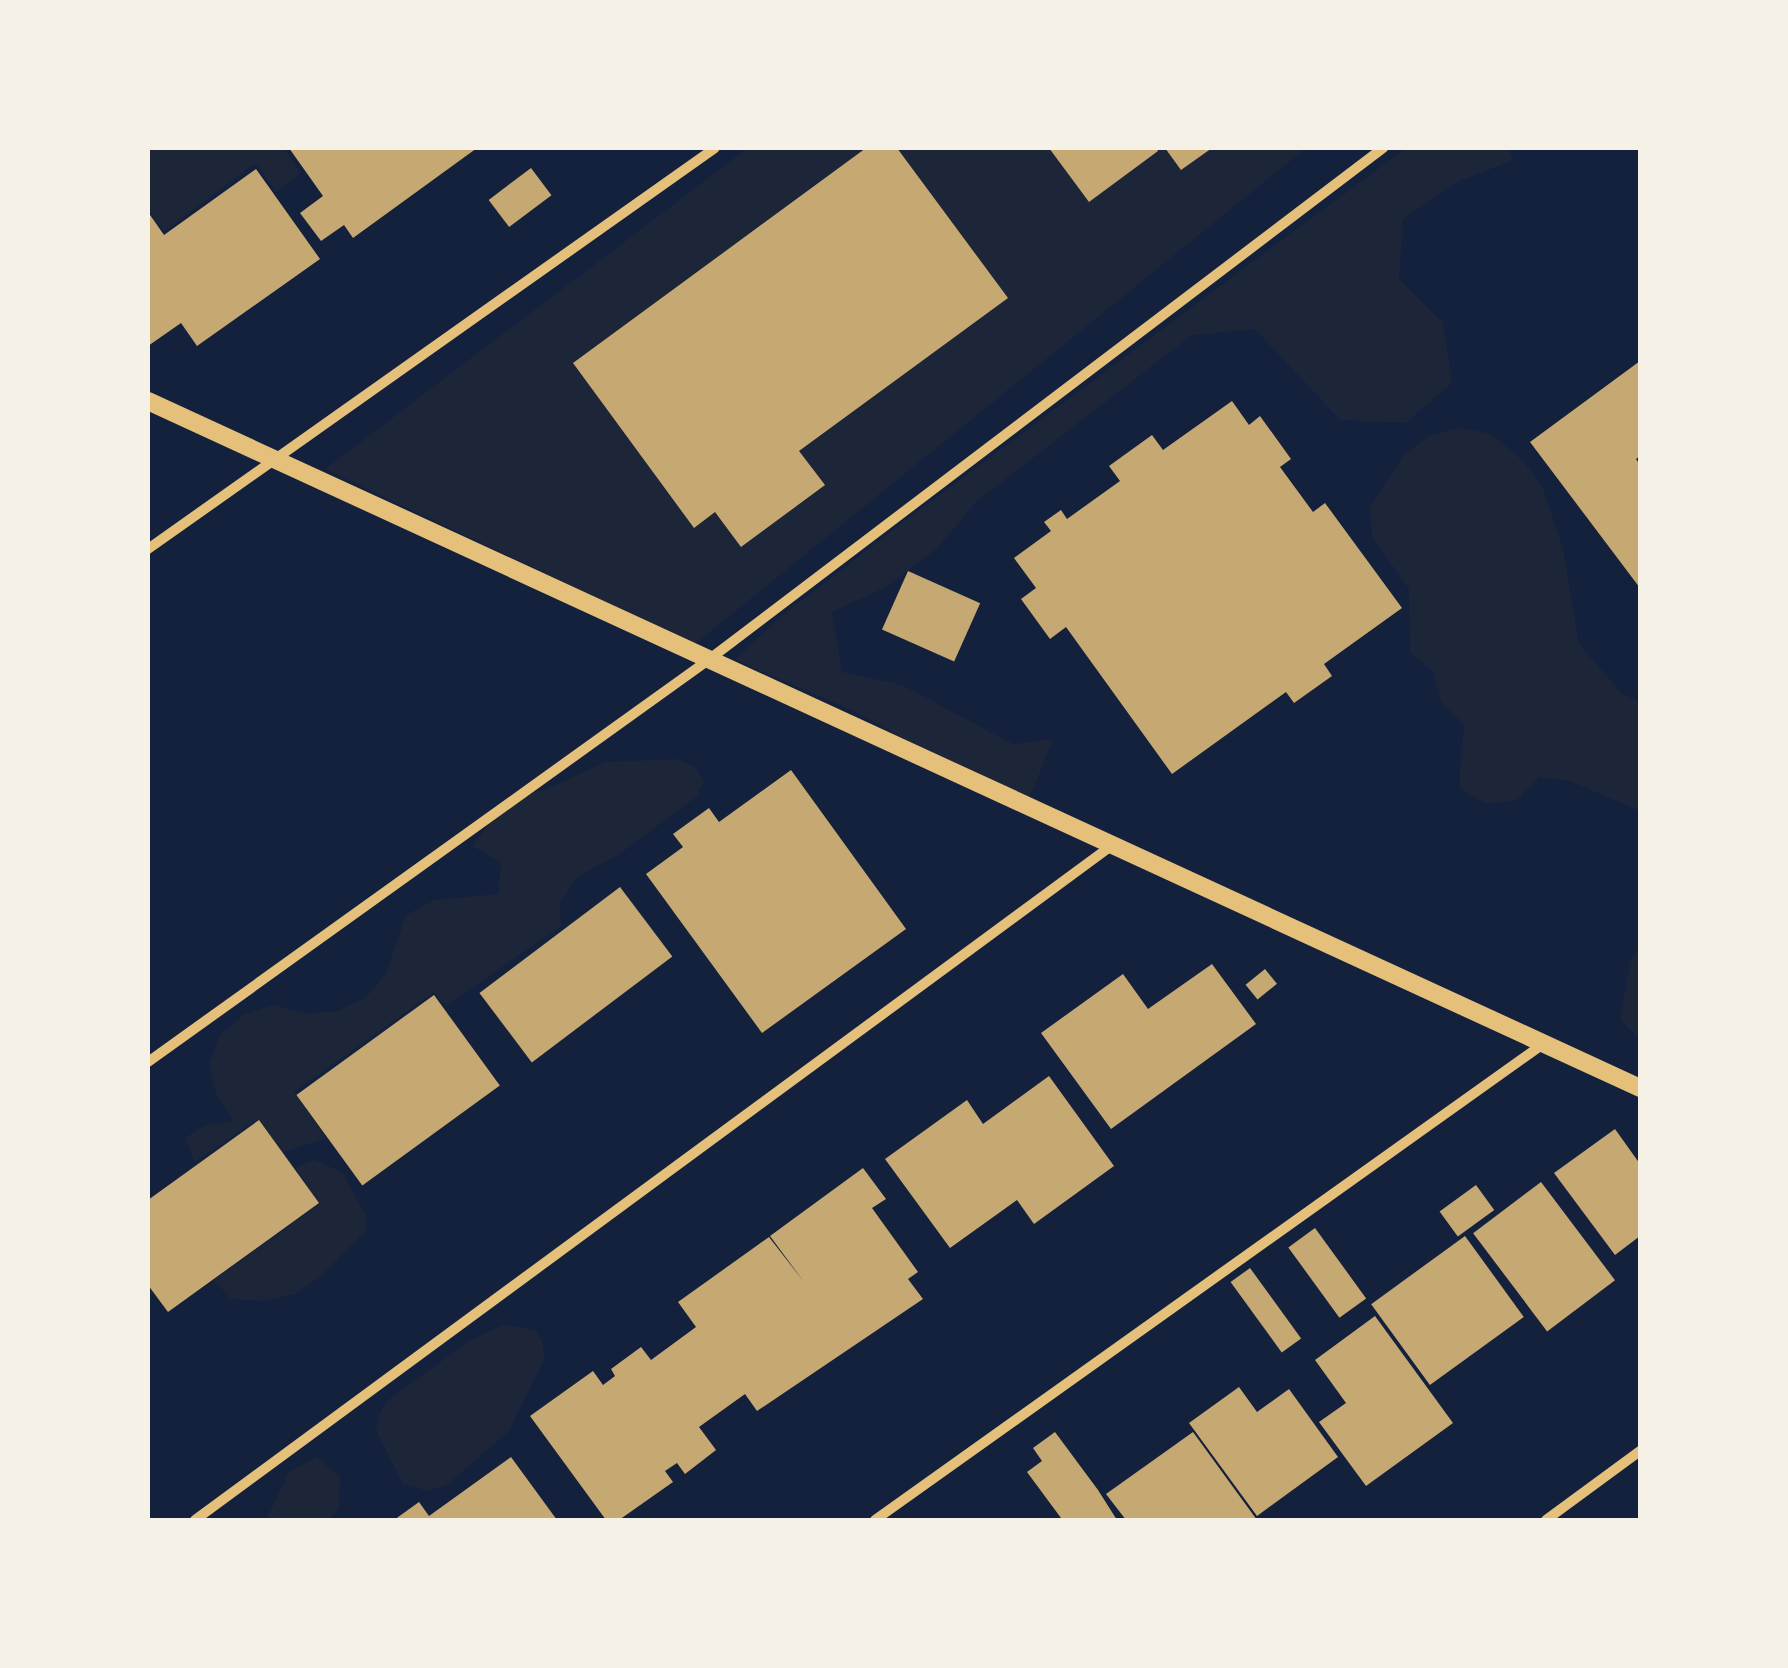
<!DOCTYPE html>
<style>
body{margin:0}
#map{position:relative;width:1788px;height:1668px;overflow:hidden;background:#14213d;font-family:"Titillium Web",sans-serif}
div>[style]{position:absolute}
.green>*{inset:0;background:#1d2539}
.building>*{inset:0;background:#c6a872;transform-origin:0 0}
.minor>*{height:10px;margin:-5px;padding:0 5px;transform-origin:5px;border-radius:5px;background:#e5c07b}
.tertiary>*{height:18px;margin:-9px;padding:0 9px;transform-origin:9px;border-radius:9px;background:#e5c07b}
span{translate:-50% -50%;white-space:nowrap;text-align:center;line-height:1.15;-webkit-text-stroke:8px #f6f1e7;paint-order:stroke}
.frame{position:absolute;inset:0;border:150px solid #f6f1e7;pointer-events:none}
</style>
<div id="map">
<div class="green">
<div style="clip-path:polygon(148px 148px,284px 148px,301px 173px,276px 192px,257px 165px,251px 166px,164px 232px,148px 208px)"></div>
<div style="clip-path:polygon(748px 148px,1306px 148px,695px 644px,325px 469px)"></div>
<div style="clip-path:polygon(1406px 148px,1509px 148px,1513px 160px,1455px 183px,1403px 219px,1399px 279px,1443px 322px,1452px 383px,1406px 423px,1340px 420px,1255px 329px,1192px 335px,976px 502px,937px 548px,888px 586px,832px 612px,842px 672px,902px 685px,1013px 744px,1053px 739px,1030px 797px,969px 774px,856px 712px,735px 660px,779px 618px,919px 510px)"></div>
<div style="clip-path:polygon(1460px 428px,1491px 434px,1523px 461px,1542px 486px,1563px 549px,1579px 644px,1621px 693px,1640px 702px,1640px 811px,1570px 781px,1539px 777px,1517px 800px,1485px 804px,1459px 787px,1464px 725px,1441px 702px,1433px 672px,1410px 652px,1409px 589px,1373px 538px,1369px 508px,1403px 456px,1429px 436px)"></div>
<div style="clip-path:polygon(678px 759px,696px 768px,704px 781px,697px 796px,618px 855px,577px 877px,560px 903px,561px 926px,446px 1006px,434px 992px,294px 1092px,326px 1138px,283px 1152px,258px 1119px,195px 1162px,185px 1138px,203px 1126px,233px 1121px,217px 1095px,209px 1063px,220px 1034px,245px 1014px,274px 1005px,307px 1014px,337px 1011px,365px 998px,386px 974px,406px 915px,435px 900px,498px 894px,501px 863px,473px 846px,489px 823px,524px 794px,543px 791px,605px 762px)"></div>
<div style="clip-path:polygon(1640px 948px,1640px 1040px,1620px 1019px,1631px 958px)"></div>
<div style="clip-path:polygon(314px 1160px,342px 1172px,365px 1214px,365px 1231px,321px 1276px,295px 1294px,263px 1301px,231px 1299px,214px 1280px,320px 1204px,295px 1168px)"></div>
<div style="clip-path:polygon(503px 1325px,535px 1330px,543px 1343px,544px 1360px,509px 1431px,447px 1485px,428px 1491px,403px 1484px,376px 1430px,379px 1415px,387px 1401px,469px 1341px)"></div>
<div style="clip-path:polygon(317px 1457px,340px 1477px,339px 1508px,329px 1520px,266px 1520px,289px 1472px)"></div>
</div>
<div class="building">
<div style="clip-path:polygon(289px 148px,477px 148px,353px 238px,344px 225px,321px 241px,300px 213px,323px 196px)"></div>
<div style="clip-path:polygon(866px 148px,897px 148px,1008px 298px,799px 451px,825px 485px,741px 547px,715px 512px,694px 528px,573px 363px)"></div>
<div style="clip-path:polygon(1049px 148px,1156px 148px,1158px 151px,1089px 202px)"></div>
<div style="clip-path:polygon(1165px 148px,1212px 148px,1181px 170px)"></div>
<div style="left:531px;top:168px;width:34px;height:53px;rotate:53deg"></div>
<div style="clip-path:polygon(256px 169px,320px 259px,197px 346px,181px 323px,148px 346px,148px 212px,164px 235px)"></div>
<div style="clip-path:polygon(1640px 361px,1640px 456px,1636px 459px,1640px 465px,1640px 588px,1530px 442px)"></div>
<div style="clip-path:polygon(1232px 401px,1249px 425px,1260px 416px,1291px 459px,1280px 467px,1313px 512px,1325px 503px,1402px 608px,1324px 664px,1332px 676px,1294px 703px,1286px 692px,1172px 774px,1066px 627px,1050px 639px,1021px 599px,1036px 588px,1014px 558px,1051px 531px,1044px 522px,1061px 510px,1067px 519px,1120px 481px,1109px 466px,1152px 435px,1163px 450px)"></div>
<div style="left:908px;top:571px;width:79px;height:64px;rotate:24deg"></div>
<div style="clip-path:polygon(791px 770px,906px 929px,762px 1033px,646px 874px,683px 847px,673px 834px,709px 808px,719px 822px)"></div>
<div style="left:620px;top:887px;width:87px;height:176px;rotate:53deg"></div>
<div style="clip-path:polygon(1212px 964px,1256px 1024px,1111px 1129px,1041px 1033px,1123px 974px,1148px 1009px)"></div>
<div style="left:1265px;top:969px;width:19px;height:25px;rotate:51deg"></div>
<div style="left:434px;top:995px;width:112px;height:170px;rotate:54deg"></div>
<div style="clip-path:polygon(1049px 1076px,1114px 1166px,1034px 1224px,1017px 1200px,950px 1248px,885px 1159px,967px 1100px,983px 1124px)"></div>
<div style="clip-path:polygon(259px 1120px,319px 1203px,168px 1312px,148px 1285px,148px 1200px)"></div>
<div style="clip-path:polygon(1615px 1129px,1640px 1164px,1640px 1236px,1615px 1255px,1554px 1173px)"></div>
<div style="clip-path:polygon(863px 1168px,886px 1199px,872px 1208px,918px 1272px,908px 1279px,923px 1299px,757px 1411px,745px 1394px,699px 1427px,716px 1450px,685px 1474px,677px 1463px,665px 1471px,673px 1482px,619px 1520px,606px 1520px,530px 1416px,593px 1371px,603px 1385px,615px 1376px,611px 1369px,641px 1347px,651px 1360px,696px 1327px,678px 1302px,769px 1237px,804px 1282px,770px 1236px)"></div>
<div style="left:1541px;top:1182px;width:123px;height:85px;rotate:53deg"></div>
<div style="left:1476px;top:1185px;width:31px;height:45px;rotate:54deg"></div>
<div style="left:1315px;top:1228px;width:87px;height:33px;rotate:54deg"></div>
<div style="left:1465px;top:1236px;width:100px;height:116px;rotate:54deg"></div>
<div style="left:1250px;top:1268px;width:87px;height:24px;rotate:54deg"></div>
<div style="clip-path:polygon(1375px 1316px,1453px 1423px,1366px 1486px,1319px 1422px,1346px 1403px,1315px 1360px)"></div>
<div style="clip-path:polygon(1239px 1387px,1257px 1412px,1289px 1389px,1338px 1457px,1257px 1516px,1189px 1423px)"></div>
<div style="clip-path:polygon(1055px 1432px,1098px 1490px,1117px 1520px,1057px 1520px,1061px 1518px,1027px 1472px,1042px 1461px,1033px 1448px)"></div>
<div style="clip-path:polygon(1193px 1432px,1257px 1520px,1126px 1520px,1106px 1494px)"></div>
<div style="clip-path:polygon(511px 1457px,557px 1520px,394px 1520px,419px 1502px,429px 1516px)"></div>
</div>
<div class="minor">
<div style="left:148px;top:549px;width:694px;rotate:-35.27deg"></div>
<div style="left:148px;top:1062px;width:688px;rotate:-35.65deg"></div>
<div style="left:707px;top:661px;width:849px;rotate:-37.19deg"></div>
<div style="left:195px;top:1520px;width:1136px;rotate:-36.34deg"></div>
<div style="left:875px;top:1520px;width:820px;rotate:-35.47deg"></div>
<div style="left:1546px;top:1520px;width:117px;rotate:-36.3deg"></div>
</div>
<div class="tertiary">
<div style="left:148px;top:401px;width:1643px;rotate:24.72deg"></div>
</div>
<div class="frame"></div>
</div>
